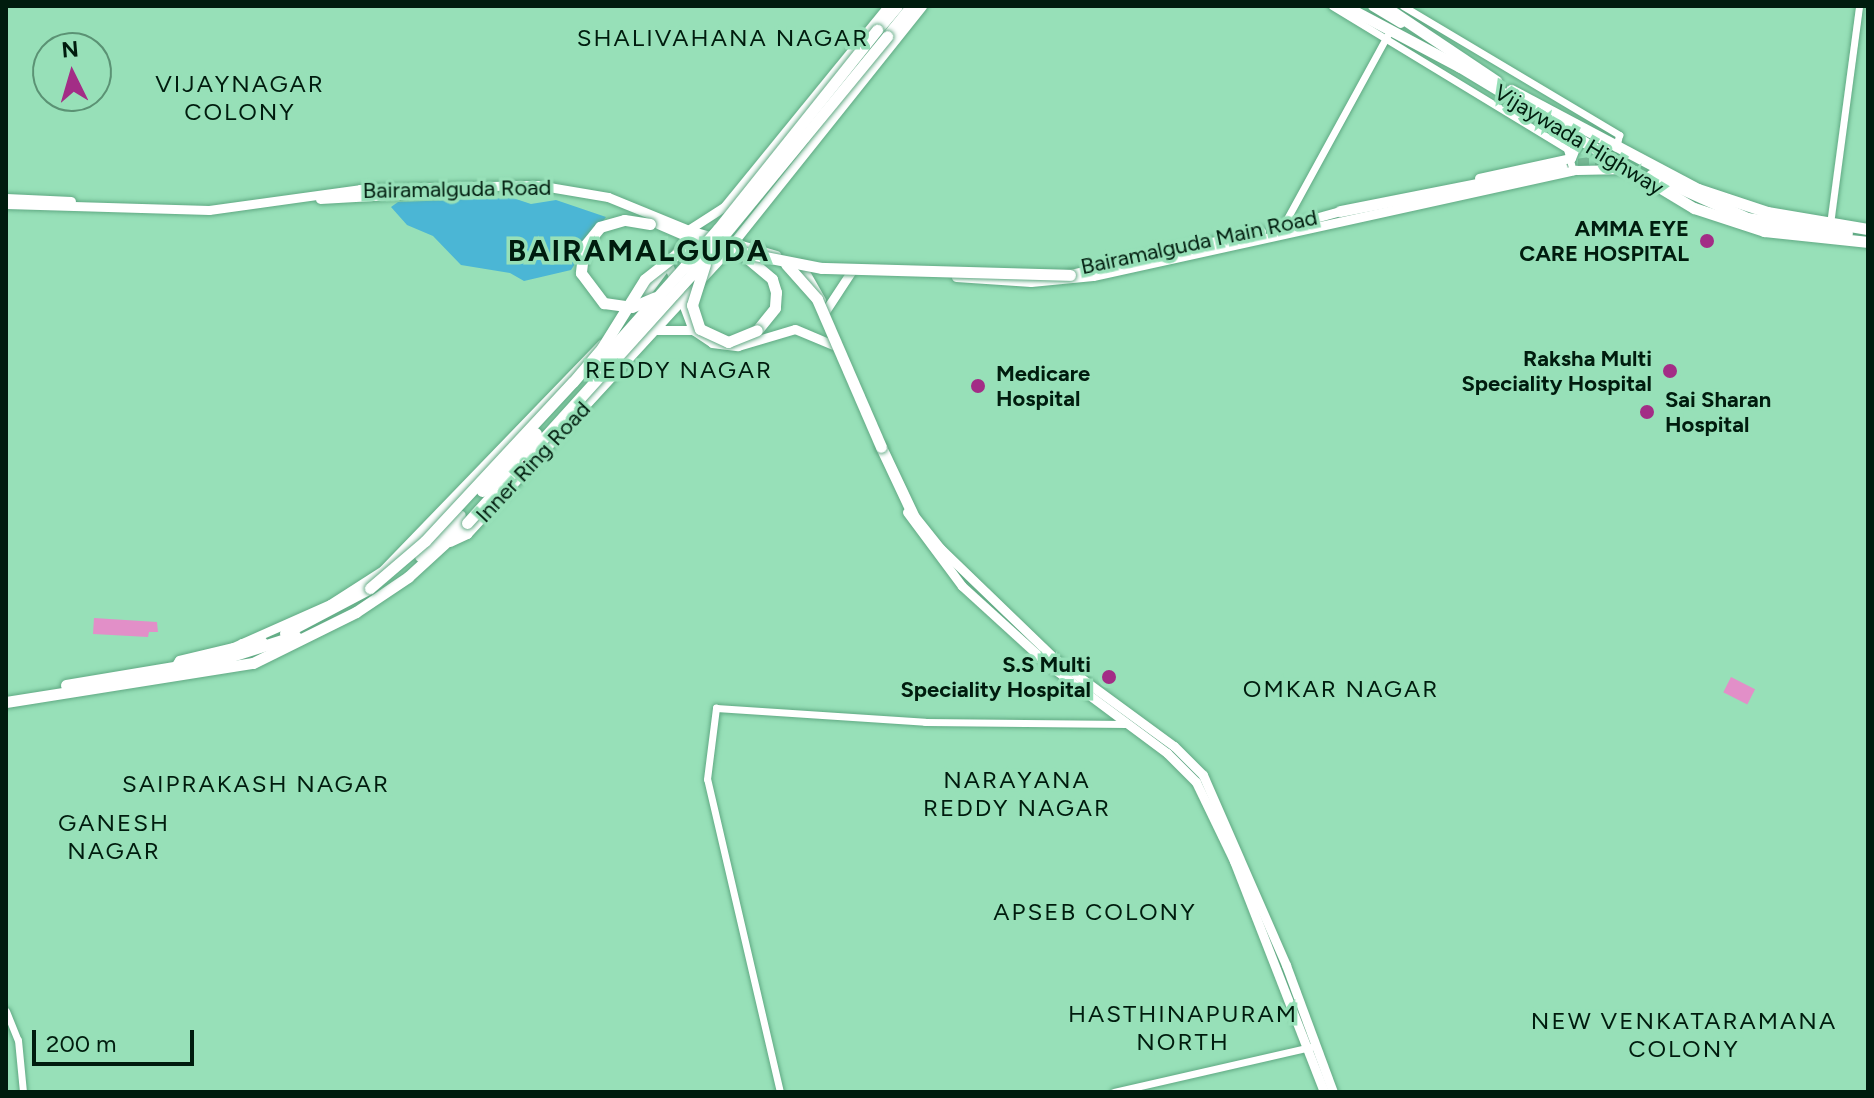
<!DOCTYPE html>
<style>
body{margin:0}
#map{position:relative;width:1874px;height:1098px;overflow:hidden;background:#97e0b8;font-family:Figtree,sans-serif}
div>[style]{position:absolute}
.green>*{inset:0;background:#e28fc8;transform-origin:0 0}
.water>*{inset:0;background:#4bb6d5}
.highway-tunnel>*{height:11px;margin-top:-5.5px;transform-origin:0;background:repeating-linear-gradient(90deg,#79b996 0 11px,transparent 0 16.5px)}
.roads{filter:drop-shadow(0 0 2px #60a983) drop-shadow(0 0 2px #60a983)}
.minor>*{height:7px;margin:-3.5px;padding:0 3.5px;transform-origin:3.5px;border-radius:3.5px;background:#fff}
.major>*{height:9px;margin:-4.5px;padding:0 4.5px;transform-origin:4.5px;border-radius:4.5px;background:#fff}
.highway>*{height:11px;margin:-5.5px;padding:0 5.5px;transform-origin:5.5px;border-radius:5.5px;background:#fff}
.bridges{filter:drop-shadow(0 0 2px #60a983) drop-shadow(0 0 2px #60a983)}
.highway-bridge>*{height:11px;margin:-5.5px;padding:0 5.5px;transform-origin:5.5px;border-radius:5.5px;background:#fff}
.dots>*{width:22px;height:22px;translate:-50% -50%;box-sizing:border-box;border:4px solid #97e0b8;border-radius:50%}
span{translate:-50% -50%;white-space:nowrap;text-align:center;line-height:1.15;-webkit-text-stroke:7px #97e0b8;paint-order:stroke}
.street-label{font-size:22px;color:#001c0e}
.poi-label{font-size:22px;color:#001c0e;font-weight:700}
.right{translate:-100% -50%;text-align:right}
.left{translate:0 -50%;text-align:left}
.neighbourhood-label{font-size:24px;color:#001c0e;letter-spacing:2px}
.district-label{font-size:30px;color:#001c0e;font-weight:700;letter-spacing:2px}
.frame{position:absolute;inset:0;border:8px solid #001c0e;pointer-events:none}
.north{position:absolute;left:32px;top:32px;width:80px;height:80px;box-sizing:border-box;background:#97e0b8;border:2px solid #5b9274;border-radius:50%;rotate:355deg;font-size:22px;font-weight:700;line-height:32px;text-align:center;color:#001c0e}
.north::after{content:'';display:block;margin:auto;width:28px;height:36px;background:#a32d86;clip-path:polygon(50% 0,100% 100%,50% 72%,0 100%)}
.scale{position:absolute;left:32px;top:1030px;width:162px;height:36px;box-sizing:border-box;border:4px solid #001c0e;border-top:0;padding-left:10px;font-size:24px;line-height:28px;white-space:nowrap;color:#001c0e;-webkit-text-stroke:6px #97e0b8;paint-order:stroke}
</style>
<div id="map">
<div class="green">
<div style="clip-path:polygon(94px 618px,157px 622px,158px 632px,149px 632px,148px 637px,93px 634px)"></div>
<div style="left:1731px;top:677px;width:27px;height:17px;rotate:27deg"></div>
</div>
<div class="water">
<div style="clip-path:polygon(513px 198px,531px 204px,556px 200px,606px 217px,571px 270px,524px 281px,510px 273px,461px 265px,433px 236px,407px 225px,391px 207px,398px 202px)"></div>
</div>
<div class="highway-tunnel">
<div style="left:1562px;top:166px;width:50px;rotate:-8deg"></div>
</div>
<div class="roads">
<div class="minor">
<div style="left:1332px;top:6px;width:275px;rotate:31.3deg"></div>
<div style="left:1567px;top:149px;width:23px;rotate:75deg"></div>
<div style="left:1403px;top:6px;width:252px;rotate:30.8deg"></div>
<div style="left:1619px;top:135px;width:13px;rotate:103deg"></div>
<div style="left:1830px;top:224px;width:220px;rotate:-82.4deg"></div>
<div style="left:1283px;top:226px;width:221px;rotate:-61.3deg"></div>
<div style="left:6px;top:1011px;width:31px;rotate:68deg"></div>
<div style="left:18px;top:1040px;width:52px;rotate:84.5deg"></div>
<div style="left:780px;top:1092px;width:321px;rotate:-103.1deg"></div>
<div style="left:707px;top:779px;width:72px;rotate:-82.8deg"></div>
<div style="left:716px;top:708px;width:209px;rotate:3.8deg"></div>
<div style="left:925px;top:722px;width:201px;rotate:0.6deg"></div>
<div style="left:1114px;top:1092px;width:202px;rotate:-12.9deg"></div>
</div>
<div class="major">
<div style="left:1372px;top:6px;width:33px;rotate:31deg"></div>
<div style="left:1479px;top:178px;width:94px;rotate:-12.3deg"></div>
<div style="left:1571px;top:158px;width:18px;rotate:-68deg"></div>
<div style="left:6px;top:198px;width:65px;rotate:2.6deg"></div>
<div style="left:320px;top:199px;width:141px;rotate:-3.2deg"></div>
<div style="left:6px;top:204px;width:203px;rotate:1.7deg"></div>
<div style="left:209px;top:210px;width:152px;rotate:-7.9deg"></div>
<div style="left:360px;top:189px;width:177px;rotate:-1.3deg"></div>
<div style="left:537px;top:185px;width:72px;rotate:9.6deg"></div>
<div style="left:608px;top:197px;width:87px;rotate:22.2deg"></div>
<div style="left:689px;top:230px;width:91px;rotate:16deg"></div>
<div style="left:1304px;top:221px;width:41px;rotate:-15.4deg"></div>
<div style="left:658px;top:224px;width:58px;rotate:23.5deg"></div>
<div style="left:688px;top:230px;width:43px;rotate:-32.6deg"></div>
<div style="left:724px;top:207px;width:259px;rotate:-50.8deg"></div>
<div style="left:668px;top:264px;width:71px;rotate:69.3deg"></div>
<div style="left:693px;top:330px;width:23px;rotate:34deg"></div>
<div style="left:712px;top:343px;width:26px;rotate:7deg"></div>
<div style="left:738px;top:346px;width:59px;rotate:-16.6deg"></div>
<div style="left:795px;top:329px;width:41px;rotate:22.8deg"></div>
<div style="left:801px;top:265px;width:40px;rotate:60.3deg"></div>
<div style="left:956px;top:277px;width:75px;rotate:3.8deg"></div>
<div style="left:1031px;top:282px;width:62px;rotate:-5.5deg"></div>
<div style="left:1093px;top:276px;width:495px;rotate:-12.4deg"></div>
<div style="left:1577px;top:170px;width:49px;rotate:-1.2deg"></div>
<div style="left:637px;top:305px;width:84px;rotate:-53.7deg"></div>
<div style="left:826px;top:310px;width:45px;rotate:-56.7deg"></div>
<div style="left:653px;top:330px;width:40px"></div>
<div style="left:907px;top:512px;width:92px;rotate:53.4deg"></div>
<div style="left:962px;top:586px;width:119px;rotate:42.3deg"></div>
<div style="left:1050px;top:666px;width:146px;rotate:36.6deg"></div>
<div style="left:1167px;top:753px;width:41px;rotate:45deg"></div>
<div style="left:1196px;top:782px;width:88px;rotate:64.3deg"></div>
<div style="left:1234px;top:861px;width:248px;rotate:68.7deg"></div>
<div style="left:450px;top:542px;width:19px;rotate:-25deg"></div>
<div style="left:467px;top:534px;width:381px;rotate:-47.4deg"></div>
<div style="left:725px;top:253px;width:316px;rotate:-51.4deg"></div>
<div style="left:939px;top:547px;width:161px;rotate:44deg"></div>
<div style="left:1055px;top:659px;width:147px;rotate:36.2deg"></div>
<div style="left:1174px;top:746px;width:41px;rotate:45deg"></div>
<div style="left:1203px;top:775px;width:207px;rotate:66.4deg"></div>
<div style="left:1286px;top:965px;width:135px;rotate:69.7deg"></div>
<div style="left:174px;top:668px;width:9px;rotate:-58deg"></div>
<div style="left:179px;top:660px;width:56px;rotate:-13.5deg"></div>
<div style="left:233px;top:647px;width:106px;rotate:-23.9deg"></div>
<div style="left:330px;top:604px;width:63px;rotate:-32.7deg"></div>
<div style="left:383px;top:570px;width:315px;rotate:-46deg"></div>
</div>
<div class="highway">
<div style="left:1345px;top:6px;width:130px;rotate:27.9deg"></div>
<div style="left:1460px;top:67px;width:273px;rotate:31.1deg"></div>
<div style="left:1694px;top:208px;width:74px;rotate:18.2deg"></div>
<div style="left:1764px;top:231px;width:105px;rotate:6deg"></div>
<div style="left:1384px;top:6px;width:135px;rotate:33.8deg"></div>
<div style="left:877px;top:30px;width:31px;rotate:-50deg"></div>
<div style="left:887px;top:36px;width:38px;rotate:-51deg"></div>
<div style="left:1511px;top:90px;width:212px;rotate:27.9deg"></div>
<div style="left:1698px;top:189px;width:73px;rotate:18.4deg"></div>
<div style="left:1767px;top:212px;width:102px;rotate:9.6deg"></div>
<div style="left:1651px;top:175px;width:105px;rotate:24.1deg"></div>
<div style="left:1747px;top:218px;width:101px;rotate:8.5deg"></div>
<div style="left:1340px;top:211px;width:226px;rotate:-11.2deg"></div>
<div style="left:746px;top:257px;width:34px;rotate:40deg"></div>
<div style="left:772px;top:279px;width:14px;rotate:73deg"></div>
<div style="left:776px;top:292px;width:16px;rotate:94deg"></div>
<div style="left:775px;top:308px;width:28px;rotate:129deg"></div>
<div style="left:1070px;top:275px;width:195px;rotate:-12.8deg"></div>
<div style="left:881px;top:447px;width:77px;rotate:64.8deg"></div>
<div style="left:914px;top:517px;width:45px;rotate:51.3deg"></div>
<div style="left:420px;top:556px;width:57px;rotate:-45.7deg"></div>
<div style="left:285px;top:633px;width:96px;rotate:-27.9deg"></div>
<div style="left:242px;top:644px;width:20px;rotate:-6deg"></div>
<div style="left:66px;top:685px;width:158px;rotate:-9.5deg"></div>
<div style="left:222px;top:659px;width:77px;rotate:-17.5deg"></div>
<div style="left:6px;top:702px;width:250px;rotate:-9deg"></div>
<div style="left:253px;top:663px;width:115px;rotate:-26.3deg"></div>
<div style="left:356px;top:612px;width:63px;rotate:-33.9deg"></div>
<div style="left:408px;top:577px;width:80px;rotate:-42.5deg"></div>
</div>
</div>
<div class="bridges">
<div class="highway-bridge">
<div style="left:650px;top:224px;width:26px;rotate:-171deg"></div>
<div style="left:624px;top:220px;width:25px;rotate:164deg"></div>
<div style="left:600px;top:227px;width:26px;rotate:129deg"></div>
<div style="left:584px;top:247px;width:26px;rotate:97deg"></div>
<div style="left:581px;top:273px;width:38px;rotate:53deg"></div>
<div style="left:604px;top:303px;width:28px;rotate:8deg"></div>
<div style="left:632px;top:307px;width:25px;rotate:-23deg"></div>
<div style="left:705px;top:264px;width:43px;rotate:107.6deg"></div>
<div style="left:692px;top:305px;width:25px;rotate:72deg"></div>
<div style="left:700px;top:329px;width:31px;rotate:25deg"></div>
<div style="left:728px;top:342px;width:31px;rotate:-22deg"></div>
<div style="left:786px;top:264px;width:47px;rotate:48.5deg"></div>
<div style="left:817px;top:299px;width:161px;rotate:66.6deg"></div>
<div style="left:598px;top:364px;width:181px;rotate:-48.4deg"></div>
<div style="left:718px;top:229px;width:255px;rotate:-51.4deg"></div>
<div style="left:482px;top:491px;width:79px;rotate:-47deg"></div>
<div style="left:467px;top:523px;width:334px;rotate:-47.9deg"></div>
<div style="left:691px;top:275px;width:309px;rotate:-50.6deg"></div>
<div style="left:370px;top:588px;width:72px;rotate:-40.5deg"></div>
<div style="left:425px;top:541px;width:217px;rotate:-47.1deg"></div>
<div style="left:573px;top:382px;width:45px;rotate:-49.5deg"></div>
<div style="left:602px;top:348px;width:81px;rotate:-58.1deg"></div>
<div style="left:645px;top:279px;width:42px;rotate:-38.2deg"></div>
<div style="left:678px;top:253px;width:41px;rotate:-7deg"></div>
<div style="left:719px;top:248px;width:105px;rotate:11deg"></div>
<div style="left:822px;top:268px;width:248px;rotate:1.6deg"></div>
</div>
</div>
<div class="dots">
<div style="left:1707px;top:241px;background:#a32d86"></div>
<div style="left:1670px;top:371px;background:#a32d86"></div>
<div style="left:978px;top:386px;background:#a32d86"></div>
<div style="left:1647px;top:412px;background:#a32d86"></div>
<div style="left:1109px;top:677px;background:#a32d86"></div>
</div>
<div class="street-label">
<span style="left:1579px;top:140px;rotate:31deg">Vijaywada Highway</span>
<span style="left:457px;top:189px;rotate:-1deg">Bairamalguda Road</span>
<span style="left:1199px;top:242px;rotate:-12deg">Bairamalguda Main Road</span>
<span style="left:533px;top:462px;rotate:-47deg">Inner Ring Road</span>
</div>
<div class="poi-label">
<span class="right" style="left:1689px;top:241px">AMMA EYE<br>CARE HOSPITAL</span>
<span class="right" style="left:1652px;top:371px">Raksha Multi<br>Speciality Hospital</span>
<span class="left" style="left:996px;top:386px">Medicare<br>Hospital</span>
<span class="left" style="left:1665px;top:412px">Sai Sharan<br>Hospital</span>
<span class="right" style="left:1091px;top:677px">S.S Multi<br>Speciality Hospital</span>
</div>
<div class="neighbourhood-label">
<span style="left:723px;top:38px">SHALIVAHANA NAGAR</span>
<span style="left:240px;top:98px">VIJAYNAGAR<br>COLONY</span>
<span style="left:679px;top:370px">REDDY NAGAR</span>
<span style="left:1341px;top:689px">OMKAR NAGAR</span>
<span style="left:1017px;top:794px">NARAYANA<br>REDDY NAGAR</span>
<span style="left:256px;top:784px">SAIPRAKASH NAGAR</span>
<span style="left:114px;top:837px">GANESH<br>NAGAR</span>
<span style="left:1095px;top:912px">APSEB COLONY</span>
<span style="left:1183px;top:1028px">HASTHINAPURAM<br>NORTH</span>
<span style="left:1684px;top:1035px">NEW VENKATARAMANA<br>COLONY</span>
</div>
<div class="district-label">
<span style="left:639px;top:251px">BAIRAMALGUDA</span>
</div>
<div class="frame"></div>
<div class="north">N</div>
<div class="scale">200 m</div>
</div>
